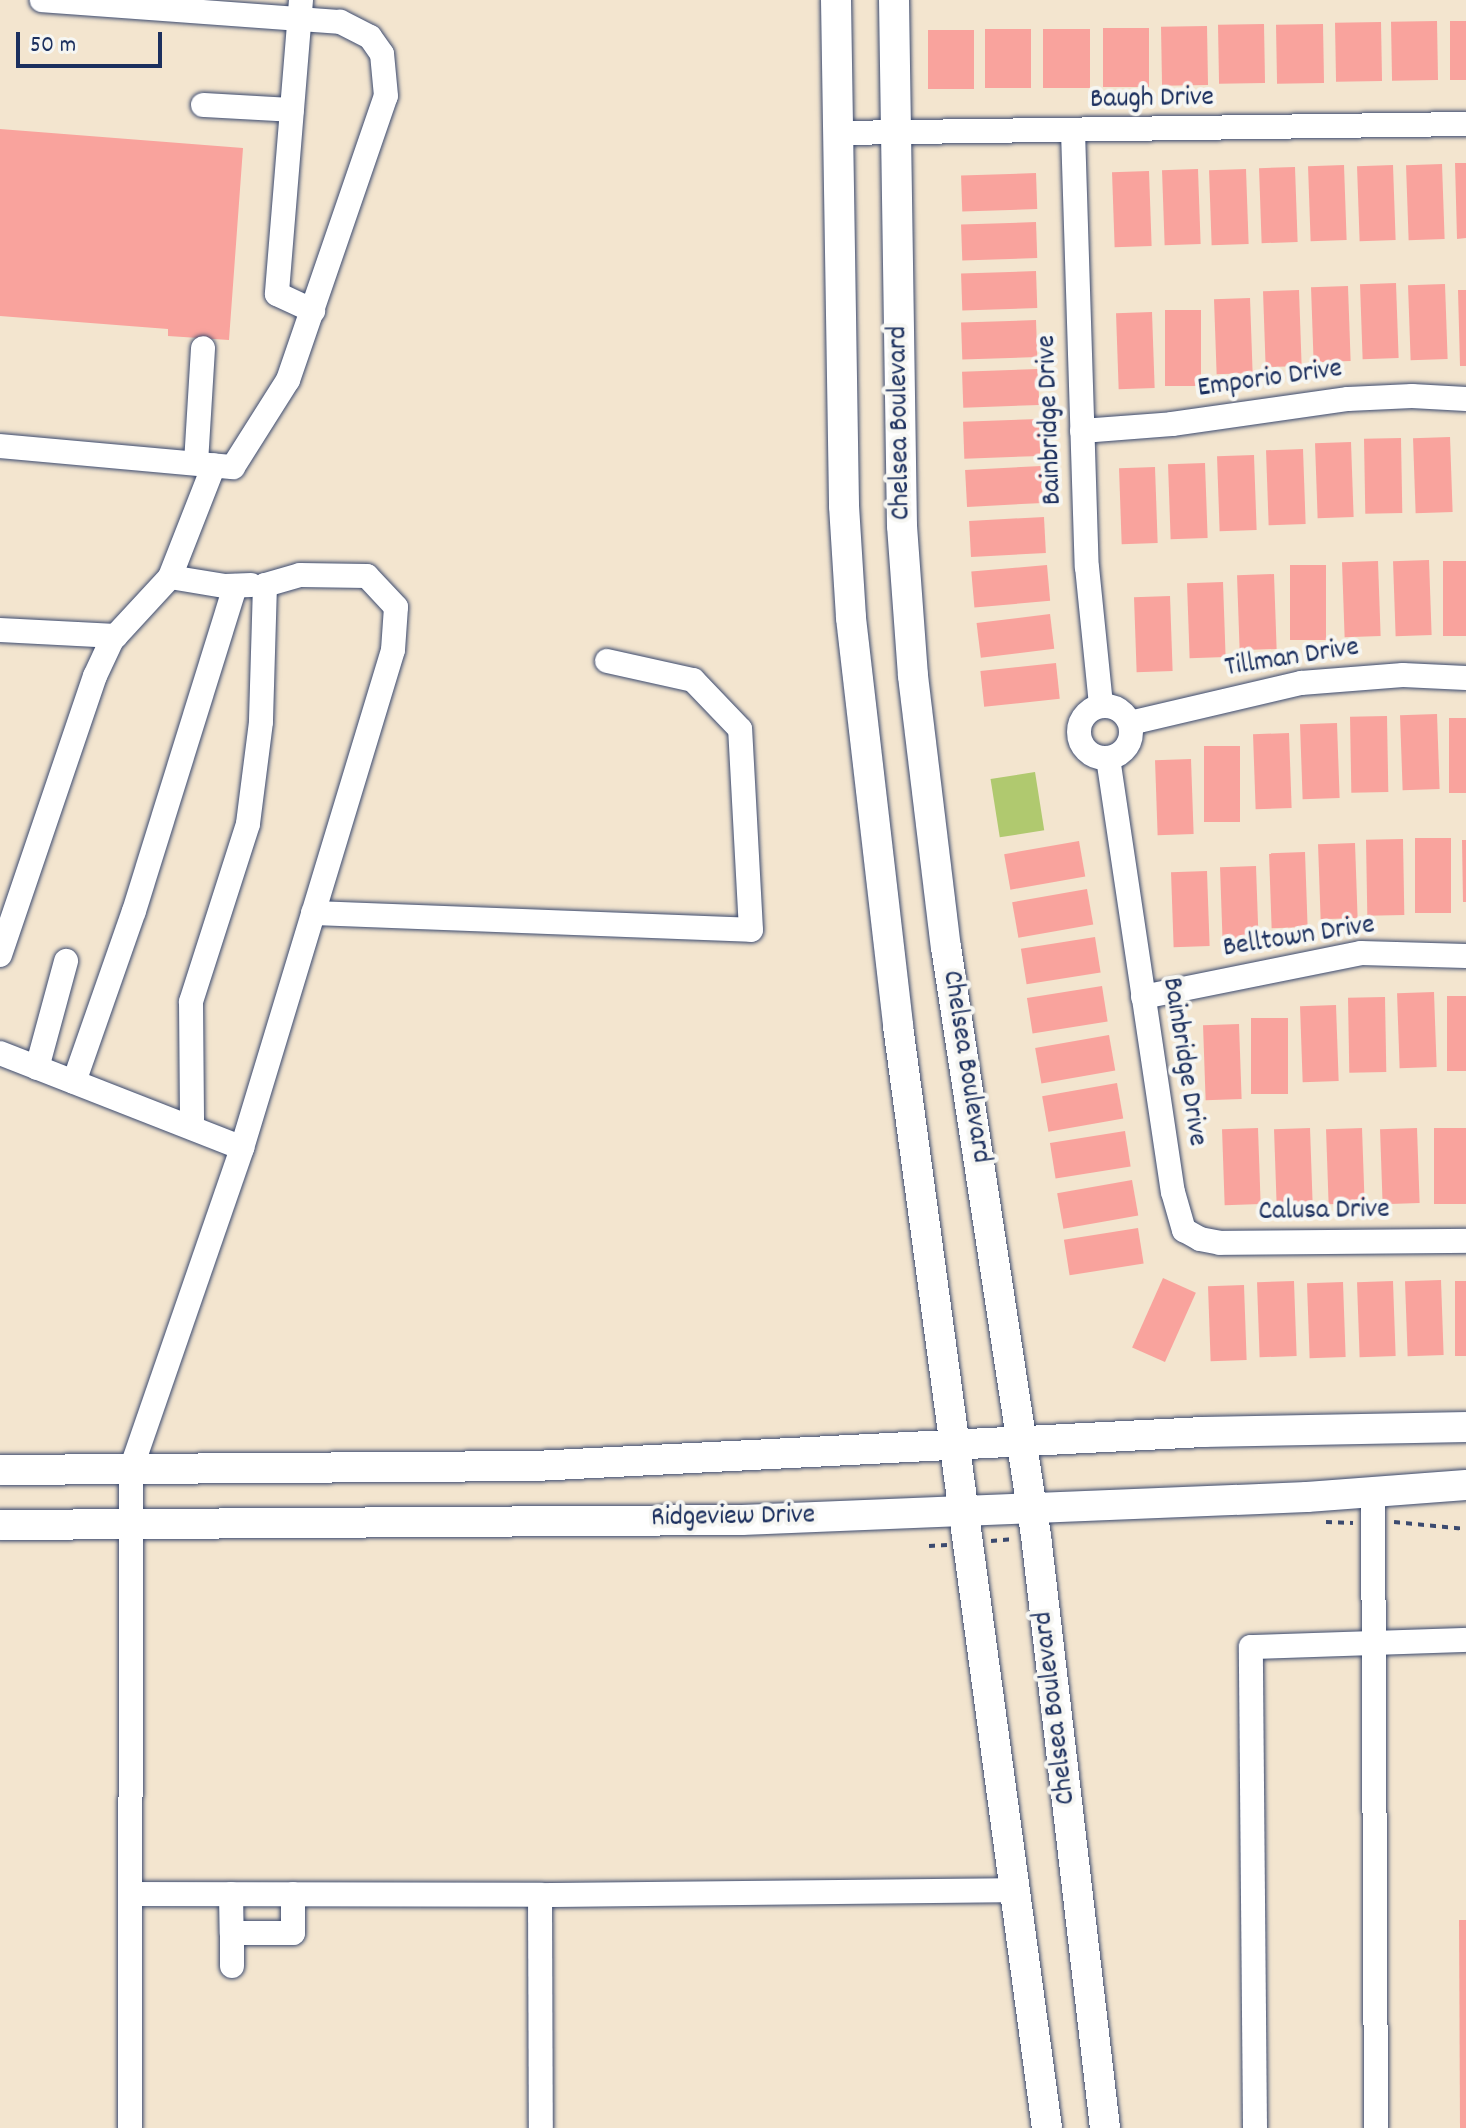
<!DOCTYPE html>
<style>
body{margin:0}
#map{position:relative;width:1466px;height:2128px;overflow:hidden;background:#f3e5cf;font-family:Dekko,sans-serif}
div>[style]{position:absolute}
.green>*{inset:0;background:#b0c96f;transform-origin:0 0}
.building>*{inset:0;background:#f9a39d;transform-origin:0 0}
.path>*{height:4px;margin-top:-2px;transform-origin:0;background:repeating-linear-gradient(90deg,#3b4a6f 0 6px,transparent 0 12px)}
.roads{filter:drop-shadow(0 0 2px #3b4a6f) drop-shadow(0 0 2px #3b4a6f)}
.minor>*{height:24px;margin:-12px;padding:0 12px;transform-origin:12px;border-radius:12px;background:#fff}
.minor>.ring{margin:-12px;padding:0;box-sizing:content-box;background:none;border:24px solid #fff;border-radius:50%}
.major>*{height:30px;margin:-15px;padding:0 15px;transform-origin:15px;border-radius:15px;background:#fff}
span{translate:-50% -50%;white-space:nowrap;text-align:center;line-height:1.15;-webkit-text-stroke:8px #f6f6f2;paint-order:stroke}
.street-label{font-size:28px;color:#1b2f5e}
.scale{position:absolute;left:16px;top:32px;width:146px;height:36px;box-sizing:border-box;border:4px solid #1b2f5e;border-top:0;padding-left:10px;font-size:24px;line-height:28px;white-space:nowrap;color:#1b2f5e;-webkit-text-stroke:6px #f6f6f2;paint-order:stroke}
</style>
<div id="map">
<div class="green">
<div style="left:1035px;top:772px;width:59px;height:45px;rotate:81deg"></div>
</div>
<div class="building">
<div style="left:1437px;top:21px;width:59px;height:46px;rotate:89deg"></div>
<div style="left:1466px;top:21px;width:59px;height:16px;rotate:90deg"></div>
<div style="left:1381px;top:22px;width:59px;height:46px;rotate:89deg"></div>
<div style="left:1264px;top:24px;width:59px;height:46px;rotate:89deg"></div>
<div style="left:1323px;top:24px;width:59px;height:47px;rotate:89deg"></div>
<div style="left:1207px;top:26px;width:59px;height:46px;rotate:89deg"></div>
<div style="left:1103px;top:28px;width:46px;height:59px"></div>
<div style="left:985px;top:29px;width:46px;height:59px"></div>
<div style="left:1043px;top:29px;width:47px;height:59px"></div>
<div style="left:928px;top:30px;width:46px;height:59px"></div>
<div style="clip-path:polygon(0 129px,243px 148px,229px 340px,168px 336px,168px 329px,0 316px)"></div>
<div style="clip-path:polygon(1455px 163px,1466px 163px,1466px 238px,1457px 239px)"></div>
<div style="left:1442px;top:164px;width:75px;height:36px;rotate:88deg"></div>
<div style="left:1344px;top:165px;width:75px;height:36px;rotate:88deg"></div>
<div style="left:1393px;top:165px;width:75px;height:36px;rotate:88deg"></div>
<div style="left:1295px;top:167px;width:75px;height:36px;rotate:88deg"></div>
<div style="left:1198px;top:169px;width:75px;height:36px;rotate:88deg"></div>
<div style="left:1246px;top:169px;width:75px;height:37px;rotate:88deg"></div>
<div style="left:1149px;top:171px;width:75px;height:37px;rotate:88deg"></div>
<div style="left:1036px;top:173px;width:36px;height:75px;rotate:88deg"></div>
<div style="left:1036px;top:222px;width:36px;height:75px;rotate:88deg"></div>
<div style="left:1036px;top:271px;width:37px;height:75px;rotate:88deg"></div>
<div style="left:1396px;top:283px;width:75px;height:36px;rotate:88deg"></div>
<div style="left:1445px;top:284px;width:75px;height:37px;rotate:88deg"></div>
<div style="left:1348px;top:286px;width:75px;height:37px;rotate:88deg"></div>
<div style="left:1299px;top:290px;width:76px;height:36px;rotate:88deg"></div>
<div style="clip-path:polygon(1458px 290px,1466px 290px,1466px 366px,1460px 366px)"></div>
<div style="left:1250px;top:298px;width:75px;height:36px;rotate:88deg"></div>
<div style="left:1165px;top:310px;width:36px;height:76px"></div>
<div style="left:1152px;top:312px;width:76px;height:36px;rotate:88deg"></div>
<div style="left:1036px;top:320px;width:37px;height:75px;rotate:88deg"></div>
<div style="left:1038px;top:369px;width:36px;height:76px;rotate:88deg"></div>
<div style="left:1039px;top:419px;width:37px;height:76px;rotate:88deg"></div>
<div style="left:1450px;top:437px;width:75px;height:37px;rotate:88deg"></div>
<div style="left:1401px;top:438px;width:75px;height:37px;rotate:89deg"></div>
<div style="left:1351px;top:442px;width:75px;height:36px;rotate:88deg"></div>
<div style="left:1303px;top:449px;width:75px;height:37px;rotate:88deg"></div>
<div style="left:1254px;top:455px;width:75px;height:37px;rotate:88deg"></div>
<div style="left:1205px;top:463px;width:75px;height:37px;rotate:88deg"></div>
<div style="left:1041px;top:466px;width:37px;height:76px;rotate:87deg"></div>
<div style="left:1155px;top:467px;width:76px;height:36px;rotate:88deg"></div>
<div style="left:1044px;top:517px;width:36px;height:75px;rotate:87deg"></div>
<div style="left:1429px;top:560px;width:75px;height:36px;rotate:88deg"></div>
<div style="left:1378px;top:561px;width:75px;height:36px;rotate:88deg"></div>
<div style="left:1466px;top:561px;width:75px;height:23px;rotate:90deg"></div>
<div style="left:1047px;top:565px;width:36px;height:76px;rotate:85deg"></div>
<div style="left:1290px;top:565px;width:36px;height:75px"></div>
<div style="left:1274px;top:574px;width:75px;height:37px;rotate:88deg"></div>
<div style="left:1223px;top:582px;width:75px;height:36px;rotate:88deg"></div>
<div style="left:1170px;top:596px;width:75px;height:36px;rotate:88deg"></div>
<div style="left:1050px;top:614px;width:35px;height:74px;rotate:83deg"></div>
<div style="left:1056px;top:663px;width:36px;height:76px;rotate:84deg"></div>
<div style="left:1437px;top:714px;width:75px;height:37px;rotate:88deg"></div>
<div style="left:1387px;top:716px;width:76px;height:37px;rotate:89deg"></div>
<div style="left:1449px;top:718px;width:17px;height:75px"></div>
<div style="left:1337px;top:723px;width:75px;height:37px;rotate:88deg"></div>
<div style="left:1289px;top:733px;width:75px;height:36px;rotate:88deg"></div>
<div style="left:1204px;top:746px;width:36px;height:76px"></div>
<div style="left:1191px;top:759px;width:75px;height:36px;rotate:88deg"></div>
<div style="left:1415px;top:838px;width:36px;height:75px"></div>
<div style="left:1403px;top:839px;width:76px;height:37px;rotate:89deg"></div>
<div style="clip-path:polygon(1462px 840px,1466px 840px,1466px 902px,1463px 902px)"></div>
<div style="left:1079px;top:841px;width:36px;height:76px;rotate:80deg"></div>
<div style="left:1355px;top:843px;width:75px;height:37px;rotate:88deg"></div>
<div style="left:1305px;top:852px;width:75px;height:36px;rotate:88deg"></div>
<div style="left:1256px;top:866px;width:75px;height:36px;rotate:88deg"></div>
<div style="left:1207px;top:871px;width:75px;height:36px;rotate:88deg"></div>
<div style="left:1087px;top:889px;width:36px;height:76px;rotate:80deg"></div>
<div style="left:1095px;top:937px;width:36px;height:75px;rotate:81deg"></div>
<div style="left:1102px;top:986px;width:36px;height:76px;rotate:81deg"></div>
<div style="left:1434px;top:992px;width:75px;height:37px;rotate:88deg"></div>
<div style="left:1447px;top:996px;width:19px;height:75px"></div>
<div style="left:1385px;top:997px;width:75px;height:37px;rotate:89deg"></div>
<div style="left:1336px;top:1005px;width:76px;height:36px;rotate:88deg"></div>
<div style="left:1251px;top:1018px;width:37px;height:76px"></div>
<div style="left:1239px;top:1024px;width:75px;height:36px;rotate:88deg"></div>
<div style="left:1109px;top:1035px;width:36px;height:75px;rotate:80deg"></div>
<div style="left:1117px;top:1083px;width:36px;height:76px;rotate:80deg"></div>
<div style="left:1258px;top:1128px;width:76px;height:36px;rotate:88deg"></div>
<div style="left:1310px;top:1128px;width:75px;height:36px;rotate:88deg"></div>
<div style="left:1362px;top:1128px;width:75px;height:36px;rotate:88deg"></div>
<div style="left:1417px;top:1128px;width:75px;height:37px;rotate:88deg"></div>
<div style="left:1434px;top:1128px;width:32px;height:76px"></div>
<div style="left:1125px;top:1131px;width:36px;height:76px;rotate:81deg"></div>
<div style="left:1132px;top:1180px;width:36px;height:76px;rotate:80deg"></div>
<div style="left:1138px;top:1228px;width:36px;height:75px;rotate:81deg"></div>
<div style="left:1163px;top:1278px;width:36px;height:76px;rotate:24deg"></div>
<div style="left:1441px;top:1280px;width:75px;height:36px;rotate:88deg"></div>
<div style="left:1294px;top:1281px;width:75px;height:37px;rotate:88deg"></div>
<div style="left:1393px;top:1281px;width:75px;height:36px;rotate:88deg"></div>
<div style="left:1455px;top:1281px;width:11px;height:75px"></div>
<div style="left:1343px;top:1282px;width:75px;height:36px;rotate:88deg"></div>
<div style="left:1244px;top:1285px;width:75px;height:36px;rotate:88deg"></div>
<div style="clip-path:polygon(1459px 1920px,1466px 1920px,1466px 2128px,1460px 2128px)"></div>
</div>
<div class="path">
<div style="left:1326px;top:1522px;width:27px;rotate:2deg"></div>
<div style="left:1394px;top:1522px;width:72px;rotate:5.6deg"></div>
<div style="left:991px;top:1541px;width:23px;rotate:-5deg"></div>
<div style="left:929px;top:1546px;width:18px;rotate:-3deg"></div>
</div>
<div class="roads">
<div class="minor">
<div style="left:301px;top:0;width:295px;rotate:94.7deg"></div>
<div style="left:277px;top:294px;width:40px;rotate:25deg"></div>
<div style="left:203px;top:105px;width:89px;rotate:3.2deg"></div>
<div style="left:1073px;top:131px;width:436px;rotate:88.2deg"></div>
<div style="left:1087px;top:567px;width:139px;rotate:84.2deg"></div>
<div style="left:838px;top:133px;width:628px;rotate:-0.82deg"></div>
<div style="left:1082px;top:431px;width:90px;rotate:-4.4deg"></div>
<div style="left:1172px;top:424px;width:178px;rotate:-8.1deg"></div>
<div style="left:1348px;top:399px;width:64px;rotate:-2.7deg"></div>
<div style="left:1412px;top:396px;width:54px;rotate:3.2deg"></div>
<div style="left:0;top:446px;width:234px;rotate:5.2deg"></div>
<div style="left:233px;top:467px;width:103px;rotate:-57.7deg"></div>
<div style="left:288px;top:380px;width:300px;rotate:-71deg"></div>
<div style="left:386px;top:96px;width:42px;rotate:-95.4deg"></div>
<div style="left:382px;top:54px;width:21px;rotate:-125deg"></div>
<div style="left:370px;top:37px;width:34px;rotate:-153deg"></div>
<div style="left:340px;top:22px;width:299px;rotate:-175.8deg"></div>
<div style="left:196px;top:463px;width:115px;rotate:-86.5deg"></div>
<div style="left:170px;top:577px;width:56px;rotate:9.3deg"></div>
<div style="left:225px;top:586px;width:26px;rotate:-2deg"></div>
<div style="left:0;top:630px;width:116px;rotate:3deg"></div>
<div class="ring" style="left:1079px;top:706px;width:28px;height:28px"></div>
<div style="left:1130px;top:723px;width:176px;rotate:-13.2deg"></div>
<div style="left:1301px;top:683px;width:102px;rotate:-4.5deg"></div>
<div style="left:1403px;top:675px;width:63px;rotate:2.7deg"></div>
<div style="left:1108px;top:758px;width:439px;rotate:81.5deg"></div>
<div style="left:1173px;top:1192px;width:40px;rotate:74deg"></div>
<div style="left:1184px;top:1230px;width:18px;rotate:29deg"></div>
<div style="left:1200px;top:1239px;width:20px;rotate:11deg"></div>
<div style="left:1220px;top:1243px;width:246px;rotate:-0.5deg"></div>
<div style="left:313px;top:913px;width:438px;rotate:2.2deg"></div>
<div style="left:751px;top:930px;width:201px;rotate:-93.1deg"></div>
<div style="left:740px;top:729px;width:68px;rotate:-133.8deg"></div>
<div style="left:693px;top:680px;width:88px;rotate:-167.5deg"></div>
<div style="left:0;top:955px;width:295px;rotate:-71.2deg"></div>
<div style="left:95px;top:676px;width:38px;rotate:-65deg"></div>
<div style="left:111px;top:641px;width:87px;rotate:-47.3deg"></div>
<div style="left:170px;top:577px;width:120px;rotate:-68.6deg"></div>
<div style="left:1143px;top:997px;width:222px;rotate:-11.4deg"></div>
<div style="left:1361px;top:953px;width:105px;rotate:1.6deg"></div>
<div style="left:0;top:1053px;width:260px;rotate:21.4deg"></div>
<div style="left:37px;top:1068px;width:111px;rotate:-74.8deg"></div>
<div style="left:74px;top:1082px;width:181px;rotate:-70.7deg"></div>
<div style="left:134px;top:911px;width:340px;rotate:-72.7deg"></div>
<div style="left:1373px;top:1492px;width:636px;rotate:89.73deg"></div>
<div style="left:130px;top:1894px;width:410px;rotate:0.1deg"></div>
<div style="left:540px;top:1895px;width:233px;rotate:89.8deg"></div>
<div style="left:231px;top:1894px;width:39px;rotate:89deg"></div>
<div style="left:232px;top:1933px;width:61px"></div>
<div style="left:293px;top:1933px;width:39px;rotate:-90deg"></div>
<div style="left:540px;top:1895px;width:477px;rotate:-0.6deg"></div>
<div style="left:232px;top:1933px;width:33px;rotate:90deg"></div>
<div style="left:130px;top:2128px;width:659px;rotate:-89.91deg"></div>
<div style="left:131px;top:1469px;width:340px;rotate:-70.9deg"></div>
<div style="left:242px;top:1148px;width:520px;rotate:-73.13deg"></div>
<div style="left:393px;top:650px;width:43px;rotate:-86deg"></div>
<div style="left:396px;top:607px;width:42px;rotate:-133.1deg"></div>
<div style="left:367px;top:576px;width:67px;rotate:-179.1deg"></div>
<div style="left:300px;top:575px;width:36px;rotate:164deg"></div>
<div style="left:265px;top:585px;width:137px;rotate:91.7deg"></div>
<div style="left:261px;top:722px;width:103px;rotate:97.3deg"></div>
<div style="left:248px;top:824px;width:187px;rotate:107.8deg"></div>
<div style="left:191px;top:1002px;width:125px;rotate:89.5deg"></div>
<div style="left:1255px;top:2128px;width:481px;rotate:-90.5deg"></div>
<div style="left:1251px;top:1647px;width:215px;rotate:-1.9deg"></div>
</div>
<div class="major">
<div style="left:836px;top:0;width:506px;rotate:89.09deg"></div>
<div style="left:844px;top:506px;width:112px;rotate:86.4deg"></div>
<div style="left:851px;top:618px;width:411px;rotate:83.4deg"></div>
<div style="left:898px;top:1026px;width:1112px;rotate:82.3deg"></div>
<div style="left:894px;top:0;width:526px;rotate:89.13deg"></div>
<div style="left:902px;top:526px;width:150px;rotate:85.8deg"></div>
<div style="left:913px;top:676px;width:273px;rotate:83.1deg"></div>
<div style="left:946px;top:947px;width:596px;rotate:81.31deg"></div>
<div style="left:1036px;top:1536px;width:596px;rotate:83.35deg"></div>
<div style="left:0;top:1470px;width:535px;rotate:-0.43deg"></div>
<div style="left:535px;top:1466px;width:670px;rotate:-2.91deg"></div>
<div style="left:1204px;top:1432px;width:262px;rotate:-1.1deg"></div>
<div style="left:0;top:1525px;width:742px;rotate:-0.39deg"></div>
<div style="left:742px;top:1520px;width:565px;rotate:-2.33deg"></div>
<div style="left:1307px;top:1497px;width:159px;rotate:-4.3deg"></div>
</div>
</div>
<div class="street-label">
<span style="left:1152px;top:100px;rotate:-1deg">Baugh Drive</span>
<span style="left:1270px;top:380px;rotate:-8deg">Emporio Drive</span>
<span style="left:1051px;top:420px;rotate:-92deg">Bainbridge Drive</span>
<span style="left:901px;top:423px;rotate:-91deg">Chelsea Boulevard</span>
<span style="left:1292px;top:659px;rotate:-9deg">Tillman Drive</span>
<span style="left:1299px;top:938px;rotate:-9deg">Belltown Drive</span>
<span style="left:1183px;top:1062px;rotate:81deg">Bainbridge Drive</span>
<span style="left:965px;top:1067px;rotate:81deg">Chelsea Boulevard</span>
<span style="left:1324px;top:1212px;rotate:-1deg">Calusa Drive</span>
<span style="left:733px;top:1518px;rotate:-1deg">Ridgeview Drive</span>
<span style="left:1056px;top:1708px;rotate:-97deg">Chelsea Boulevard</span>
</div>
<div class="scale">50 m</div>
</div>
